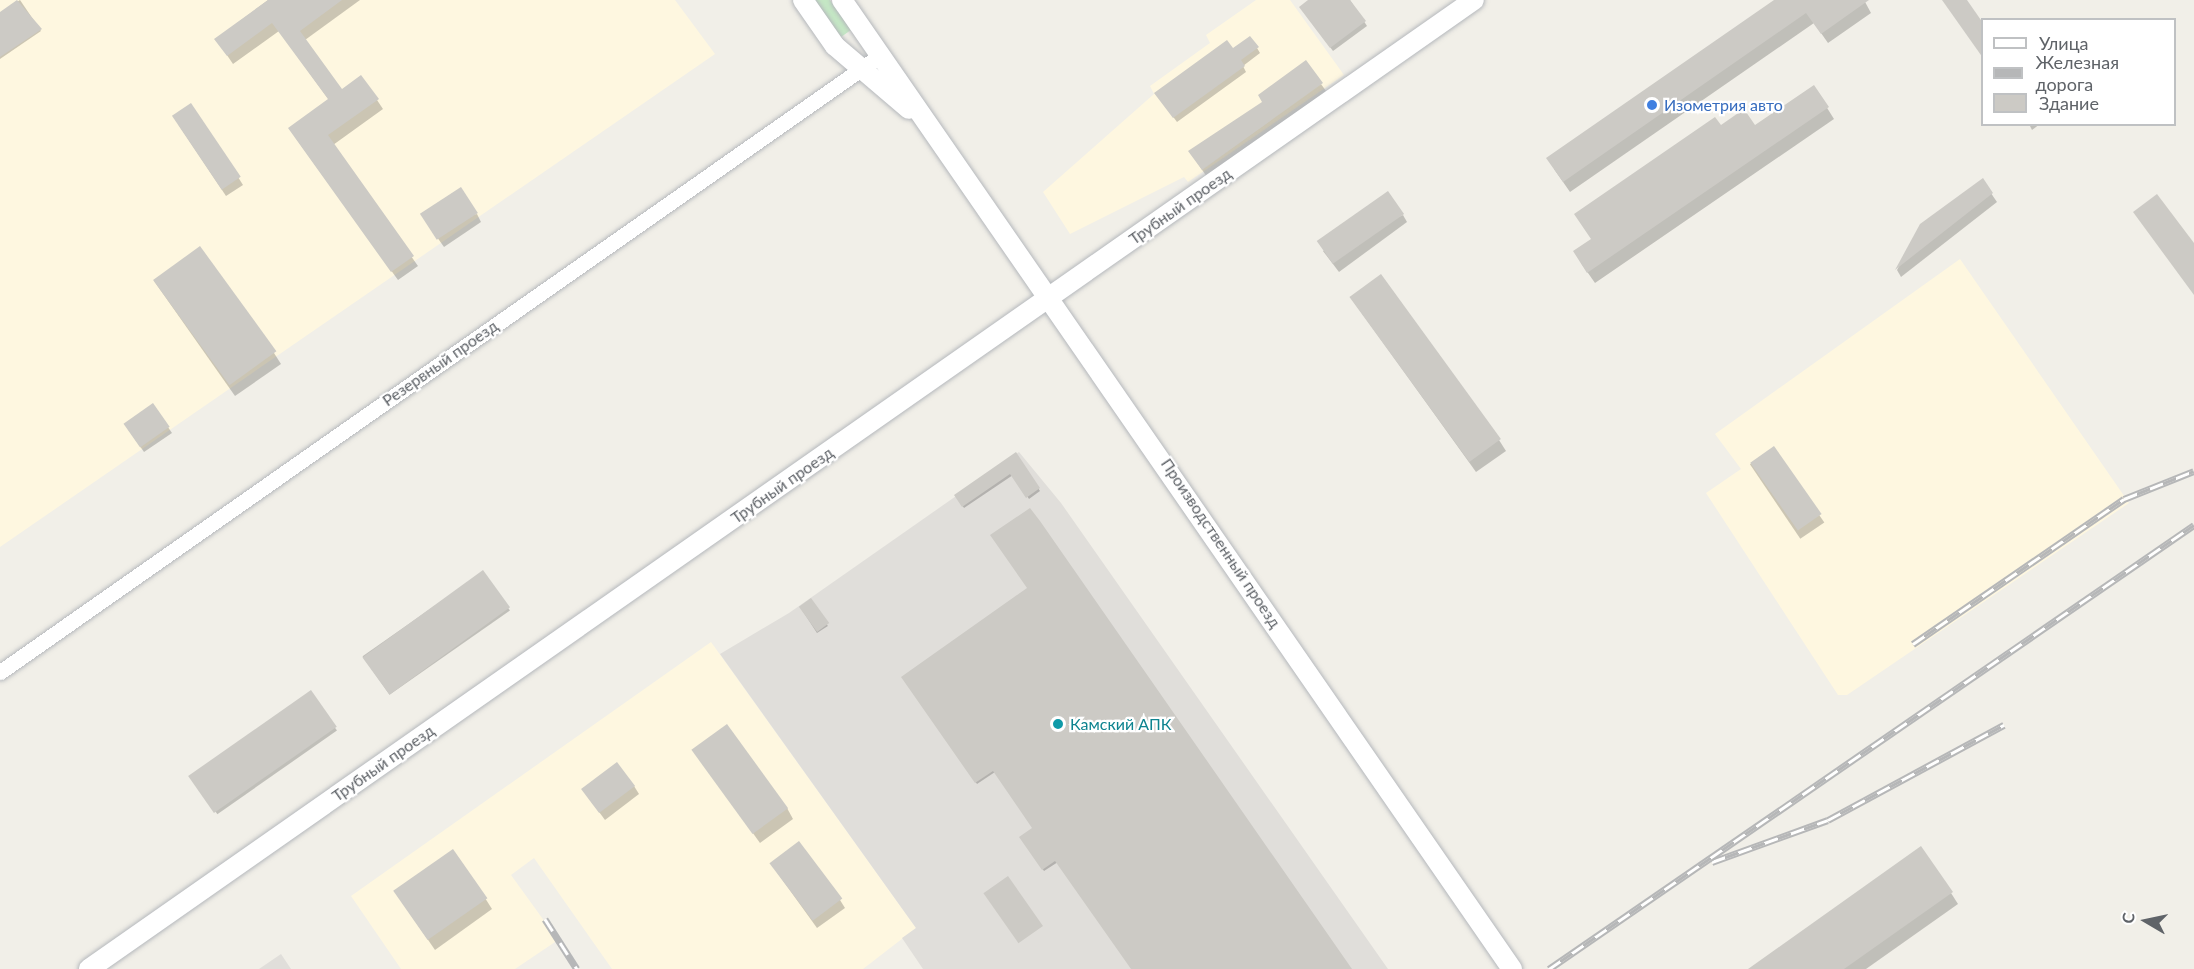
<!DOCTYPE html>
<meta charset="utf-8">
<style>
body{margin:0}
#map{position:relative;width:2194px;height:969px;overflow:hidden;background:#f1efe8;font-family:Lato,sans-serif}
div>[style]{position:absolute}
.commercial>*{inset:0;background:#fef7e0}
.industrial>*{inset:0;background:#e0deda}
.green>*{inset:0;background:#c5e8c5}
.shadow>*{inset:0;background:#0003;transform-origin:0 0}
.building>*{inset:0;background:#cccac5;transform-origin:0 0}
.roads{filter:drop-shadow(0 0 2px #b5b8bc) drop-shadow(0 0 2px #b5b8bc)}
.minor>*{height:15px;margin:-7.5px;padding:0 7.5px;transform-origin:7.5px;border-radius:7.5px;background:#fff}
.tertiary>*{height:20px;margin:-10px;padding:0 10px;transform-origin:10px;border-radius:10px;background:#fff}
.rail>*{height:7px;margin-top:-3.5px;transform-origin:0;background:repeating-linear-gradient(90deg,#fff 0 14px,#b6b7b8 0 28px);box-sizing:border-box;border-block:2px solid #b6b7b8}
.dots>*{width:16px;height:16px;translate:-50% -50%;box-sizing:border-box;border:3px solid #fff;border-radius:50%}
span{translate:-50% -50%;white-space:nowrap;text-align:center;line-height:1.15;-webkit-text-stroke:4.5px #fff;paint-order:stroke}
.shop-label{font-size:16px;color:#366cbe}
.left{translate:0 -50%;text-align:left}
.street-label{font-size:16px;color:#5f6368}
.culture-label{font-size:16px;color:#0d838f}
.legend{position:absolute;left:1981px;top:18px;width:195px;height:108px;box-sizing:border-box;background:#fff;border:2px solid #bfc1c3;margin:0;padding:8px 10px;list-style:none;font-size:18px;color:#5f6368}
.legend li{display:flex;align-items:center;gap:12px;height:30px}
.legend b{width:30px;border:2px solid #bfc1c3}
.north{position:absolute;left:2116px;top:891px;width:60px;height:60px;-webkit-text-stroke:4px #fff;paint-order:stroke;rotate:279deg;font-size:16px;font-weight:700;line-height:24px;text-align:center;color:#5f6368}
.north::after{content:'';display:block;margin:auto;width:21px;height:27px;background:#5f6368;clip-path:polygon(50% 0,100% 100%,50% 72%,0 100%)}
</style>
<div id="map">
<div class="commercial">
<div style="clip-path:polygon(0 0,675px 0,715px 54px,0 547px)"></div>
<div style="clip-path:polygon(1256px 0,1290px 0,1344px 75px,1188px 182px,1184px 177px,1070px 234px,1043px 192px,1154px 94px,1150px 86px,1210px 43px,1206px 35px)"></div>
<div style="clip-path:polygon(1960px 259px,2129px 503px,1847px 695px,1838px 695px,1706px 493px,1741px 469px,1715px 434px)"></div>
<div style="clip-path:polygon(711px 642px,916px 928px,863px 969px,612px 969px,534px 858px,511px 875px,558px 940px,515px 969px,401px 969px,351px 896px)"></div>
</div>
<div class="industrial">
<div style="clip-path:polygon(1019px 452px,1061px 503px,1388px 969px,923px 969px,902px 938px,916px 928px,720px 654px,789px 613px)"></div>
<div style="clip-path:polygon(281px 954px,291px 969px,259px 969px)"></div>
</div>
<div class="green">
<div style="clip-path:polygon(815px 0,830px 0,851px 30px,841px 37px)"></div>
</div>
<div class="shadow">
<div style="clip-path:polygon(20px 0,41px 31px,0 59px,0 13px)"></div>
<div style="clip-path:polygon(268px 0,360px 0,305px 40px,342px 91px,377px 100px,383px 109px,333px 145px,418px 266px,398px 280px,295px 137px,329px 100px,279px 31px,233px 64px,216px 39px)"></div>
<div style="clip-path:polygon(1311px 0,1350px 0,1367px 26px,1333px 51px,1303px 11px)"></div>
<div style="clip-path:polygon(1777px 0,1864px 0,1871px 13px,1828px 43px,1814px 23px,1570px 192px,1554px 169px)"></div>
<div style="clip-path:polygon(1257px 48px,1260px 53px,1243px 66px,1246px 72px,1177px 122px,1159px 98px,1233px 51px)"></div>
<div style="clip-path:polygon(1321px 84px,1326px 91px,1207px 177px,1194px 158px)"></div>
<div style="clip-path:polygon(1814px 87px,1834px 119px,1595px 283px,1581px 263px,1593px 240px,1721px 127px,1754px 127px)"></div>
<div style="clip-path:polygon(178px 124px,238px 177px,243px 185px,226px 196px)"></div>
<div style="clip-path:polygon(2029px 124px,2040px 124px,2032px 130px)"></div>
<div style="clip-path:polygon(1982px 180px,1997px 202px,1901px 277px,1897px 270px,1921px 225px)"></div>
<div style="clip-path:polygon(477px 214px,481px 222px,444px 247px,427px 223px)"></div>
<div style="clip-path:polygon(1403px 215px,1407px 222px,1339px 272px,1323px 251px)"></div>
<div style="clip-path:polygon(154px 281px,274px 353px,281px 364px,235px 396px)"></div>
<div style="clip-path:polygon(1351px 298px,1499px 440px,1506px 451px,1476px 472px)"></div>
<div style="clip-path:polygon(153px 405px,172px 433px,144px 452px,128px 429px)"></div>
<div style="left:1774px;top:448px;width:90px;height:29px;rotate:56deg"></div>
<div style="clip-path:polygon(1015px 454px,1040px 491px,1029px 499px,1013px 475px,964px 508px,956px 496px)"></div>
<div style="left:483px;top:572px;width:47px;height:147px;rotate:55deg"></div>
<div style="left:811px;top:600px;width:31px;height:13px;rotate:57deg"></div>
<div style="clip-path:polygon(903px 677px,1350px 969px,1132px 969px,1058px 862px,1044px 871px,1021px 837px,1034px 828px,995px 772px,977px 784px)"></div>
<div style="left:310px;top:692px;width:47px;height:146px;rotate:55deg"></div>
<div style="clip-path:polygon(693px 750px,787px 808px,793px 819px,760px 843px)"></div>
<div style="clip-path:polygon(634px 786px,639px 794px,605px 820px,588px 797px)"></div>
<div style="clip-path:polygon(776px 871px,840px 900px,845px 908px,817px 928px)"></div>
<div style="clip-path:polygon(1951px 893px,1958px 904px,1866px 969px,1751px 969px)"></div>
<div style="clip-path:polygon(485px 898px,492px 909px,435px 950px,402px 902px)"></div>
</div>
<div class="building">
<div style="clip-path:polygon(17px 0,42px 29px,0 57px,0 12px)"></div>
<div style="clip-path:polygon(268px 0,342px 0,300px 31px,342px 89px,361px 75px,379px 99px,328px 135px,414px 256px,391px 272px,288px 128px,328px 99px,272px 23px,227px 56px,214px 39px)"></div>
<div style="clip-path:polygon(1308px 0,1350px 0,1366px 21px,1330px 48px,1299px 7px)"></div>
<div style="clip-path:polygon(1774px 0,1869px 0,1821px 34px,1806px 13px,1563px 182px,1546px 158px)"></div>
<div style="clip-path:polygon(1942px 0,1967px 0,1983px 23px,1983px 58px)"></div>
<div style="clip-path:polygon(1250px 36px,1259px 47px,1241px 60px,1245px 66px,1173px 118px,1154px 93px,1227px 40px,1233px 48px)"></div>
<div style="clip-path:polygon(1306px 60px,1323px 83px,1202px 170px,1188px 151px,1262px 102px,1258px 95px)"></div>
<div style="clip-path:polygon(1814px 85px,1829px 107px,1587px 273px,1573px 251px,1591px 239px,1574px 214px,1715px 117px,1721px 125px,1744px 109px,1755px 125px)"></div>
<div style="left:191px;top:103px;width:89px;height:23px;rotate:56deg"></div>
<div style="clip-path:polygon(1983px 178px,1993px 193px,1895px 270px,1920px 224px)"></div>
<div style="left:461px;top:187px;width:31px;height:49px;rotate:57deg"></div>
<div style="left:1388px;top:191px;width:28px;height:87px;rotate:55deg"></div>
<div style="clip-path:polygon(2157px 194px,2194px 243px,2194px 295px,2133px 212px)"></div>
<div style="left:200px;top:246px;width:130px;height:58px;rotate:54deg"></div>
<div style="left:1381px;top:274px;width:204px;height:39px;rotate:54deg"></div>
<div style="left:153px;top:403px;width:29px;height:36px;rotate:55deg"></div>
<div style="left:1774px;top:446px;width:83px;height:29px;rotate:55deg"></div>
<div style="clip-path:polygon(1016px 452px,1040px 488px,1026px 498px,1010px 474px,962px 507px,954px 495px)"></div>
<div style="clip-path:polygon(1030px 508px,1040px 521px,1352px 969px,1131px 969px,1055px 861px,1042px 870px,1019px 837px,1032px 828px,993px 771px,975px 783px,901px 677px,1027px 588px,990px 535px)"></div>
<div style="left:483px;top:570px;width:46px;height:149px;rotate:54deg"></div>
<div style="left:811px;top:598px;width:31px;height:15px;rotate:54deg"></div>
<div style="left:311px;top:690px;width:45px;height:150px;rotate:55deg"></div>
<div style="left:727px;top:724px;width:104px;height:44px;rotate:54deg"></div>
<div style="left:617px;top:762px;width:30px;height:45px;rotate:53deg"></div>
<div style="left:799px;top:841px;width:72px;height:37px;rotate:53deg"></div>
<div style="clip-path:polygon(1921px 846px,1953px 892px,1844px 969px,1748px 969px)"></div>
<div style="left:453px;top:849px;width:60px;height:73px;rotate:55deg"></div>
<div style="left:1008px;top:876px;width:61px;height:30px;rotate:55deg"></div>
</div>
<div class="roads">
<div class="minor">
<div style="left:0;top:672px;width:1076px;rotate:-35.01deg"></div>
</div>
<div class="tertiary">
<div style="left:803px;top:0;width:56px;rotate:55.2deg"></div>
<div style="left:835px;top:46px;width:97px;rotate:40.4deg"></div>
<div style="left:842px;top:0;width:1178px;rotate:55.34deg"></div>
<div style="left:89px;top:969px;width:1690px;rotate:-34.98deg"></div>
</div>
</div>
<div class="rail">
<div style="left:1913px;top:644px;width:256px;rotate:-34.5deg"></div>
<div style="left:2124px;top:499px;width:75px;rotate:-21.8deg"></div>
<div style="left:1712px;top:862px;width:123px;rotate:-19.9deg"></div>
<div style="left:1828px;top:820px;width:200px;rotate:-28.4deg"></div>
<div style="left:545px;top:919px;width:59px;rotate:57.4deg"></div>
<div style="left:1549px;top:969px;width:783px;rotate:-34.54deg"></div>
</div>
<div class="dots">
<div style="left:1652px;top:105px;background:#3f7fe0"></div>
<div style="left:1058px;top:724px;background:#0f9aa8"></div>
</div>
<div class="shop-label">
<span class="left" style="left:1664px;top:105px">Изометрия авто</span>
</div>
<div class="street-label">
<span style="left:1180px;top:206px;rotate:-35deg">Трубный проезд</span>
<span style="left:440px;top:363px;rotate:-35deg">Резервный проезд</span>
<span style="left:782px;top:485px;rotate:-35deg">Трубный проезд</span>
<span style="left:1221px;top:543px;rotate:56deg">Производственный проезд</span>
<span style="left:383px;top:763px;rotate:-35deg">Трубный проезд</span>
</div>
<div class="culture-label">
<span class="left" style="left:1070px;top:724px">Камский АПК</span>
</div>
<ul class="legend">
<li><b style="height:8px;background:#fff"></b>Улица</li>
<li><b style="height:8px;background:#b6b7b8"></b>Железная дорога</li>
<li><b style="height:16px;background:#cccac5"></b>Здание</li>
</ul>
<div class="north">С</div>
</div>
